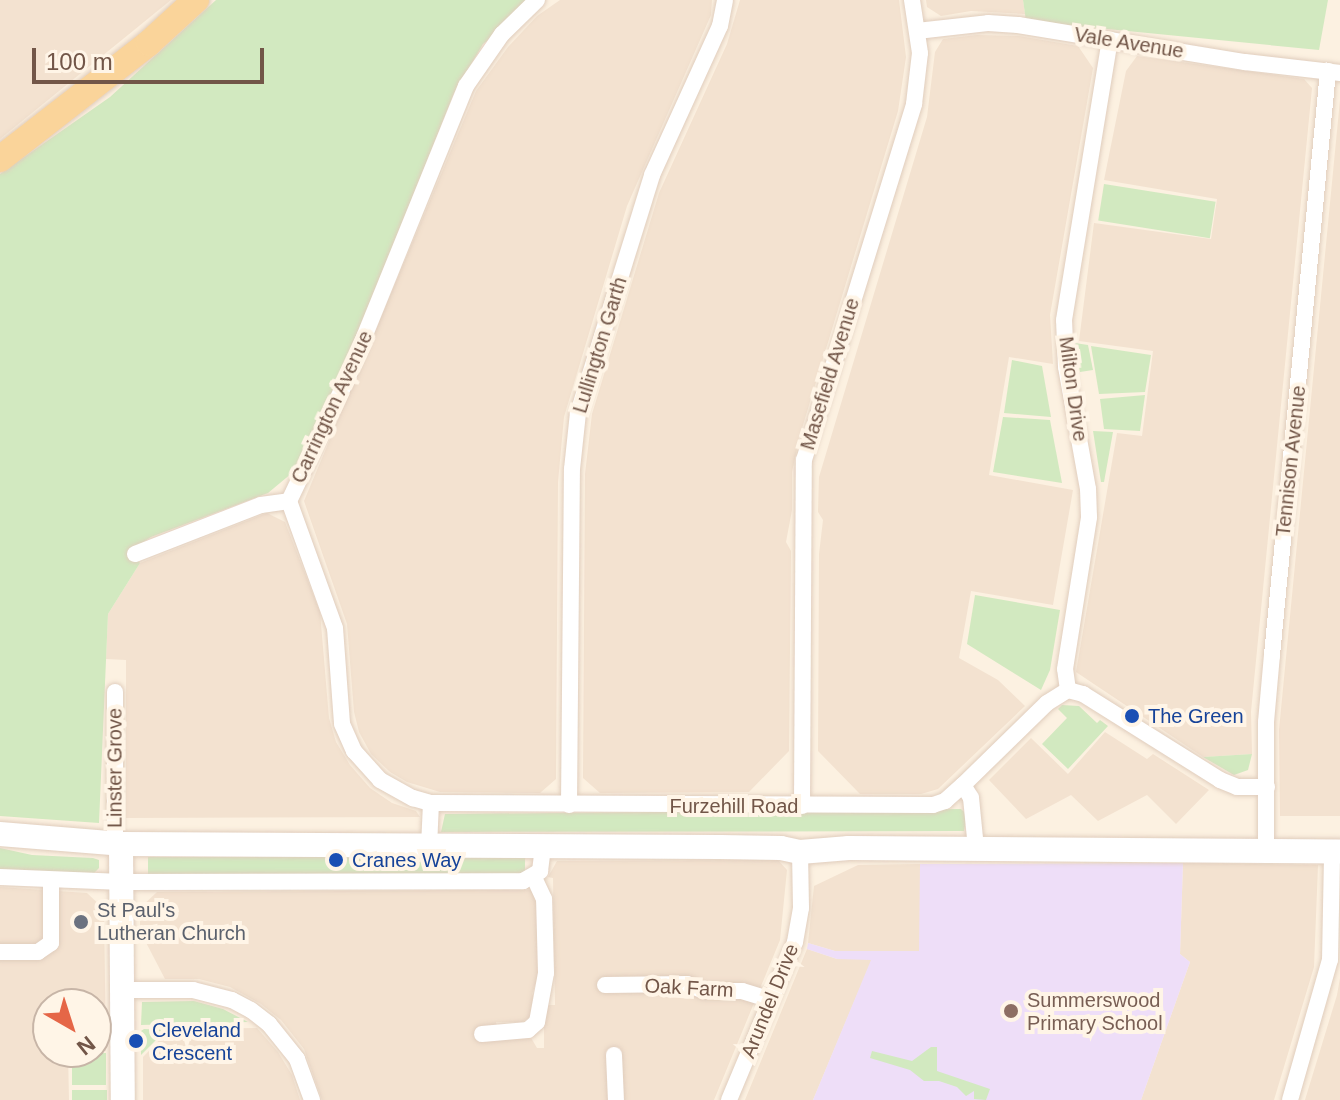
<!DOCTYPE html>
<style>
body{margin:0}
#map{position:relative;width:1340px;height:1100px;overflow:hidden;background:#fcf1e1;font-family:Arial,sans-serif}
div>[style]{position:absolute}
.residential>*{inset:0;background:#f3e2d0}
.education>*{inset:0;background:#eedef8}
.green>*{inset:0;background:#d2e9c0;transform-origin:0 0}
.roads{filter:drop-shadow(0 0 2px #e0cdbd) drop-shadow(0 0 2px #e0cdbd)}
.street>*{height:16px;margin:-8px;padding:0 8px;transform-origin:8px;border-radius:8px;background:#fff}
.secondary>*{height:24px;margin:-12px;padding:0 12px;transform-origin:12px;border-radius:12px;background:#fff}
.primary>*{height:26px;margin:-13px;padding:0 13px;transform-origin:13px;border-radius:13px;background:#fad49a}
.dots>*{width:22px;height:22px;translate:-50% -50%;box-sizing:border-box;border:4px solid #fff5e7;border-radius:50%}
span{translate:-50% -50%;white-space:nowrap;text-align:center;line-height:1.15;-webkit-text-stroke:8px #fff5e7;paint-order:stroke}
.street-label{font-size:20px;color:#725648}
.transit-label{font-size:20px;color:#164399}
.left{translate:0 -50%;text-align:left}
.worship-label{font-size:20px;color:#5b616d}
.education-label{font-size:20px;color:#785e54}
.north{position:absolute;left:32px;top:988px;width:80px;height:80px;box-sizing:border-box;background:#fff5e7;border:2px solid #c7b5a7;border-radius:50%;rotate:141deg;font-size:22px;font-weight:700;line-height:32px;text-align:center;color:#725648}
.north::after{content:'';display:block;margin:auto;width:28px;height:36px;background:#e56647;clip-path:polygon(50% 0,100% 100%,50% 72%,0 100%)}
.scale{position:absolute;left:32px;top:48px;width:232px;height:36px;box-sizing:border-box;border:4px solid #725648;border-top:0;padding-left:10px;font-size:24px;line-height:28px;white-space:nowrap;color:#725648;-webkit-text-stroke:6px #fff5e7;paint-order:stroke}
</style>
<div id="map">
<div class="residential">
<div style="clip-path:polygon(0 0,171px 0,0 139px)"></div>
<div style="clip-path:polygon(560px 0,712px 0,711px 15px,627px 206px,564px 417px,558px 482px,556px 779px,540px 793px,440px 792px,407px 782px,390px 772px,371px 754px,359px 732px,354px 712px,347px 624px,304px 501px,476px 91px,508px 47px,537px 16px)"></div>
<div style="clip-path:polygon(740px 0,899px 0,906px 57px,898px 111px,800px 435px,792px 472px,792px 510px,786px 542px,791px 551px,789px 751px,749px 792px,600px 793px,583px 778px,585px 474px,592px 414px,659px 193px,727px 44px)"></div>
<div style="clip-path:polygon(926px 0,1023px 0,1025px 14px,971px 11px,941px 16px,927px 7px)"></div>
<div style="clip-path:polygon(977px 35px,1019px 36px,1078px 46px,1093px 68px,1050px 315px,1053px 364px,1009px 357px,989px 475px,1073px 490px,1053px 605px,971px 591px,959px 658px,998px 680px,1025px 706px,938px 789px,921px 794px,860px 794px,818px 751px,819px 554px,823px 520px,818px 512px,819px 477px,927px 117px,935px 52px,943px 39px)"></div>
<div style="clip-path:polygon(1137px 56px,1304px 79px,1312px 88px,1251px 712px,1252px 754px,1203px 757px,1076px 672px,1117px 433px,1142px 436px,1153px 351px,1079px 341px,1094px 223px,1211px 239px,1217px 199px,1104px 180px,1126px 71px)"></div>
<div style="clip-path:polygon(1340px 100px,1340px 816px,1280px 816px,1279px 730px)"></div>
<div style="clip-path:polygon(267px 513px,285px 522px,320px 612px,329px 718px,336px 742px,350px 765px,370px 788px,392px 803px,416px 811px,420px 817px,126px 818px,126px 660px,106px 659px,108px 614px,140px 563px)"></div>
<div style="clip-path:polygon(1105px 732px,1147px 759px,1153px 754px,1209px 790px,1176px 824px,1147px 795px,1098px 821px,1071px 795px,1026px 819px,989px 780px,1031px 738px,1068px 774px)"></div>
<div style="clip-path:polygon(778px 860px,787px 870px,780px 940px,714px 1100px,322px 1100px,304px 1049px,281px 1020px,261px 1004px,230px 987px,199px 979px,165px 979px,140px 931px,140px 908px,157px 892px,533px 890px,539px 902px,539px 974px,532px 994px,536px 1000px,532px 1016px,522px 1022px,496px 1022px,498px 1037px,530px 1036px,537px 1048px,544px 1048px,544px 1005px,555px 1005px,553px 878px,548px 877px,557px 861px)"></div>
<div style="clip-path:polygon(1183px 863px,1318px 865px,1314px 967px,1274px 1100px,1141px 1100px,1190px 962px,1180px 954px)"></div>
<div style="clip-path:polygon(920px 864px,920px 951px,835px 951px,808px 943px,814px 886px,858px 865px)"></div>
<div style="clip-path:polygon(0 887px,87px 893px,104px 909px,106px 1051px,96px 1051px,96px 1004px,48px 1004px,48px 1052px,68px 1052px,69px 1100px,0 1100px)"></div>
<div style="clip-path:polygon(807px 949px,837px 959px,872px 959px,813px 1100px,745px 1100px)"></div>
<div style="clip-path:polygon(1340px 978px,1340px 1100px,1305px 1100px,1337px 995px)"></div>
<div style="clip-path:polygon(257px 1028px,278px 1052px,292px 1075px,300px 1100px,143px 1100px,143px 1057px,170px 1029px)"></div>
</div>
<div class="education">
<div style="clip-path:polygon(1183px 863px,1180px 954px,1190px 962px,1141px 1100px,813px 1100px,871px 960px,837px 959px,807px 949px,808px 943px,835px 951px,919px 951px,920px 864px)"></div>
</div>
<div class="green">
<div style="clip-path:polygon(216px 0,537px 0,483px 44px,454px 93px,336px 390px,292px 473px,268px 493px,151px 537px,129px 551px,140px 563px,108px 614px,99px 823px,0 816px,0 174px,110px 97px)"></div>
<div style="clip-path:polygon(1023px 0,1328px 0,1319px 50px,1026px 21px)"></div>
<div style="left:1104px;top:184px;width:113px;height:37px;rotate:9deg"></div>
<div style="clip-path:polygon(1075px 343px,1088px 345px,1093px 370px,1080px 372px)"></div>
<div style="clip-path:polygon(1091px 346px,1151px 355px,1145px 392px,1099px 394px)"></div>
<div style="clip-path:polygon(1012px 360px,1042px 366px,1051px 417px,1004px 413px)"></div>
<div style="clip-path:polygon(1145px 395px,1140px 431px,1104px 429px,1100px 399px)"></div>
<div style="clip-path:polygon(1003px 417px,1050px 420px,1062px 483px,993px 472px)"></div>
<div style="clip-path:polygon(1093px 431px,1113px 432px,1104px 482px,1101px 482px)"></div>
<div style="clip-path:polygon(975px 595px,1060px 610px,1050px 670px,1041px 690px,967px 644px)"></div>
<div style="clip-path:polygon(1062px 705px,1079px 706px,1097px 723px,1100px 720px,1108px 726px,1068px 769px,1042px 744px,1067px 718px,1058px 709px)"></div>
<div style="clip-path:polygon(1252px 754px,1248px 770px,1234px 775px,1203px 757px)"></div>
<div style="clip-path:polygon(961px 809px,967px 815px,964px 831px,441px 832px,445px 814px)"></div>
<div style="clip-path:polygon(0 848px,32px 855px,93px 858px,99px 860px,99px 868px,93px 874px,30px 873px,0 869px)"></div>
<div style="left:148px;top:857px;width:377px;height:17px"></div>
<div style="clip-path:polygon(194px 1001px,223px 1009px,248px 1022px,141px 1025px,142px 1002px)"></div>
<div style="clip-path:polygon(144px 1029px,166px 1030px,141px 1055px,141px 1031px)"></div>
<div style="clip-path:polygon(931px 1047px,937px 1047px,937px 1071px,990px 1089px,986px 1100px,974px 1099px,974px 1091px,966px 1096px,957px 1087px,939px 1081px,924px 1081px,910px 1070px,870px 1058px,872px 1051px,912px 1061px)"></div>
<div style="left:106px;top:1053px;width:32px;height:34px;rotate:90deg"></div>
<div style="left:72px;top:1090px;width:35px;height:10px"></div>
</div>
<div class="roads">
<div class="street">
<div style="left:537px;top:0;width:49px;rotate:135.8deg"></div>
<div style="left:502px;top:34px;width:63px;rotate:124.7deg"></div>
<div style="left:466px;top:86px;width:316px;rotate:112.1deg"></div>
<div style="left:347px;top:379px;width:135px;rotate:115.4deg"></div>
<div style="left:289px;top:501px;width:135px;rotate:70.1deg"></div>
<div style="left:335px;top:628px;width:96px;rotate:85.8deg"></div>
<div style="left:342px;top:724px;width:30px;rotate:66deg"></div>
<div style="left:354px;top:751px;width:39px;rotate:48deg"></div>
<div style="left:380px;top:780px;width:38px;rotate:29deg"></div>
<div style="left:413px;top:798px;width:19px;rotate:16deg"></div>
<div style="left:431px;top:803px;width:502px;rotate:0.23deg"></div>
<div style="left:933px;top:805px;width:13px;rotate:-18deg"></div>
<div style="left:945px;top:801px;width:24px;rotate:-42deg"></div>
<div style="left:963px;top:785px;width:15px;rotate:58deg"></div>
<div style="left:971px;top:798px;width:50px;rotate:84.3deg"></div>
<div style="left:917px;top:31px;width:71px;rotate:-6.4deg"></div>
<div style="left:988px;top:23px;width:30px;rotate:4deg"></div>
<div style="left:1018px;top:25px;width:230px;rotate:9.3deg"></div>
<div style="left:1245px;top:62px;width:96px;rotate:6.6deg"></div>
<div style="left:135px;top:554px;width:135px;rotate:-21.3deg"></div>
<div style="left:261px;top:505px;width:28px;rotate:-8deg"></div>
<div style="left:1068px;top:690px;width:21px;rotate:-98deg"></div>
<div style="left:1065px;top:669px;width:154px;rotate:-81deg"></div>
<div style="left:1089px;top:517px;width:28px;rotate:-92deg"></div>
<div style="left:1088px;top:489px;width:124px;rotate:-100.2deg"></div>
<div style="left:1066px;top:367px;width:47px;rotate:-92.4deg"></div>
<div style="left:1064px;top:320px;width:284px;rotate:-80.7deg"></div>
<div style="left:115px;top:692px;width:152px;rotate:90deg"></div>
<div style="left:963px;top:785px;width:117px;rotate:-44.3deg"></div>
<div style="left:1047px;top:703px;width:25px;rotate:-32deg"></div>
<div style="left:1068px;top:690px;width:16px;rotate:15deg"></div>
<div style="left:1083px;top:694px;width:162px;rotate:32.1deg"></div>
<div style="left:1220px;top:780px;width:18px;rotate:22deg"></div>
<div style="left:1237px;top:787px;width:30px"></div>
<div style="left:569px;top:805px;width:336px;rotate:-89.5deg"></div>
<div style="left:572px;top:469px;width:56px;rotate:-83.9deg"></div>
<div style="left:578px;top:413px;width:249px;rotate:-72.7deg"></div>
<div style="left:652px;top:175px;width:164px;rotate:-65.5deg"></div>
<div style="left:720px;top:26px;width:26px;rotate:-79deg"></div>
<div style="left:802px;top:806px;width:346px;rotate:-89.7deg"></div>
<div style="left:804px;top:460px;width:373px;rotate:-72.8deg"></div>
<div style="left:914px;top:104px;width:51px;rotate:-83.3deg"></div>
<div style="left:920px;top:53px;width:54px;rotate:-98.6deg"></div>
<div style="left:429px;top:847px;width:44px;rotate:-87.4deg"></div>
<div style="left:1266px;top:851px;width:129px;rotate:-90deg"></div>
<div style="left:1266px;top:722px;width:67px;rotate:-84.9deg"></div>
<div style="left:1272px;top:655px;width:587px;rotate:-84.52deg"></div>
<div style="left:0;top:877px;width:122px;rotate:2.3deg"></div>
<div style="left:122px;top:882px;width:401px;rotate:-0.1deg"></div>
<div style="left:523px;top:881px;width:20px;rotate:-30deg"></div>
<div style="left:540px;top:871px;width:24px;rotate:-83deg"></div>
<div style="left:0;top:952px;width:38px"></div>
<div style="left:38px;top:952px;width:16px;rotate:-35deg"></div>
<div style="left:51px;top:943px;width:62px;rotate:-90deg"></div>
<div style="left:605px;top:985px;width:82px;rotate:-0.7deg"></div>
<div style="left:687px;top:984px;width:18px;rotate:22deg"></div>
<div style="left:704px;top:991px;width:38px"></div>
<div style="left:742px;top:991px;width:30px;rotate:17deg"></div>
<div style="left:121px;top:990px;width:72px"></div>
<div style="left:193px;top:990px;width:40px;rotate:14.4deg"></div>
<div style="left:232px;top:1000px;width:21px;rotate:28deg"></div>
<div style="left:251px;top:1010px;width:23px;rotate:38deg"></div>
<div style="left:269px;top:1024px;width:45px;rotate:51.3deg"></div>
<div style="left:297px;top:1059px;width:44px;rotate:69.9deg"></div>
<div style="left:482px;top:1034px;width:46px;rotate:-5deg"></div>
<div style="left:528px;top:1030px;width:12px;rotate:-42deg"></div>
<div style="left:537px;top:1022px;width:50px;rotate:-79.6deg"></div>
<div style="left:546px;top:973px;width:74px;rotate:-91.5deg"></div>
<div style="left:544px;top:899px;width:23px;rotate:-115deg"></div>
<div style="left:614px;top:1055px;width:45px;rotate:87.5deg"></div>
<div style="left:729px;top:1100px;width:171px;rotate:-67.3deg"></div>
<div style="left:795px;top:942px;width:35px;rotate:-80deg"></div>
<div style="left:801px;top:908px;width:56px;rotate:-91deg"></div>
<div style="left:1290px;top:1100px;width:146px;rotate:-74.1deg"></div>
<div style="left:1330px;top:960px;width:109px;rotate:-88.9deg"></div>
</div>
<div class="secondary">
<div style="left:0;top:834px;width:121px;rotate:4.7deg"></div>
<div style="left:121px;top:844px;width:599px;rotate:0.29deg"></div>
<div style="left:720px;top:847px;width:61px;rotate:0.9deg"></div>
<div style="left:781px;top:848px;width:19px;rotate:12deg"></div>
<div style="left:800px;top:852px;width:49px;rotate:-4.7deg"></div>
<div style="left:849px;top:848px;width:491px;rotate:0.4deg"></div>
<div style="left:121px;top:844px;width:256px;rotate:89.6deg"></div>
</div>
<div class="primary">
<div style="left:0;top:159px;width:189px;rotate:-37.9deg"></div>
<div style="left:149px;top:43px;width:64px;rotate:-42.5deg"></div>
</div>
</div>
<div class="dots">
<div style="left:1132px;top:716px;background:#1a4fb4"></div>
<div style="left:336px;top:860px;background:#1a4fb4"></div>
<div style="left:81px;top:922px;background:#6b7280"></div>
<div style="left:1011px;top:1011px;background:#8d6e63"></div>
<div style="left:136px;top:1041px;background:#1a4fb4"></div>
</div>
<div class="street-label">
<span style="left:1129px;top:43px;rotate:9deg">Vale Avenue</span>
<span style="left:600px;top:345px;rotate:-73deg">Lullington Garth</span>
<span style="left:830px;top:374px;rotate:-73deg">Masefield Avenue</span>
<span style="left:1073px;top:389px;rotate:82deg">Milton Drive</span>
<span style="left:332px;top:407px;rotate:-65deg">Carrington Avenue</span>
<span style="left:1291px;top:461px;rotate:-84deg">Tennison Avenue</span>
<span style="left:115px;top:768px;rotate:-90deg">Linster Grove</span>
<span style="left:734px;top:806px">Furzehill Road</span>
<span style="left:689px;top:988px;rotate:3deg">Oak Farm</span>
<span style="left:770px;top:1001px;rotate:-68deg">Arundel Drive</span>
</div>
<div class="transit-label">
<span class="left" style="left:1148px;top:716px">The Green</span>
<span class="left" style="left:352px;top:860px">Cranes Way</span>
<span class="left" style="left:152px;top:1042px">Cleveland<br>Crescent</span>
</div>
<div class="worship-label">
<span class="left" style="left:97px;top:922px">St Paul's<br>Lutheran Church</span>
</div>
<div class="education-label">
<span class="left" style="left:1027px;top:1012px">Summerswood<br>Primary School</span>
</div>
<div class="north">N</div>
<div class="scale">100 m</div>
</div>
